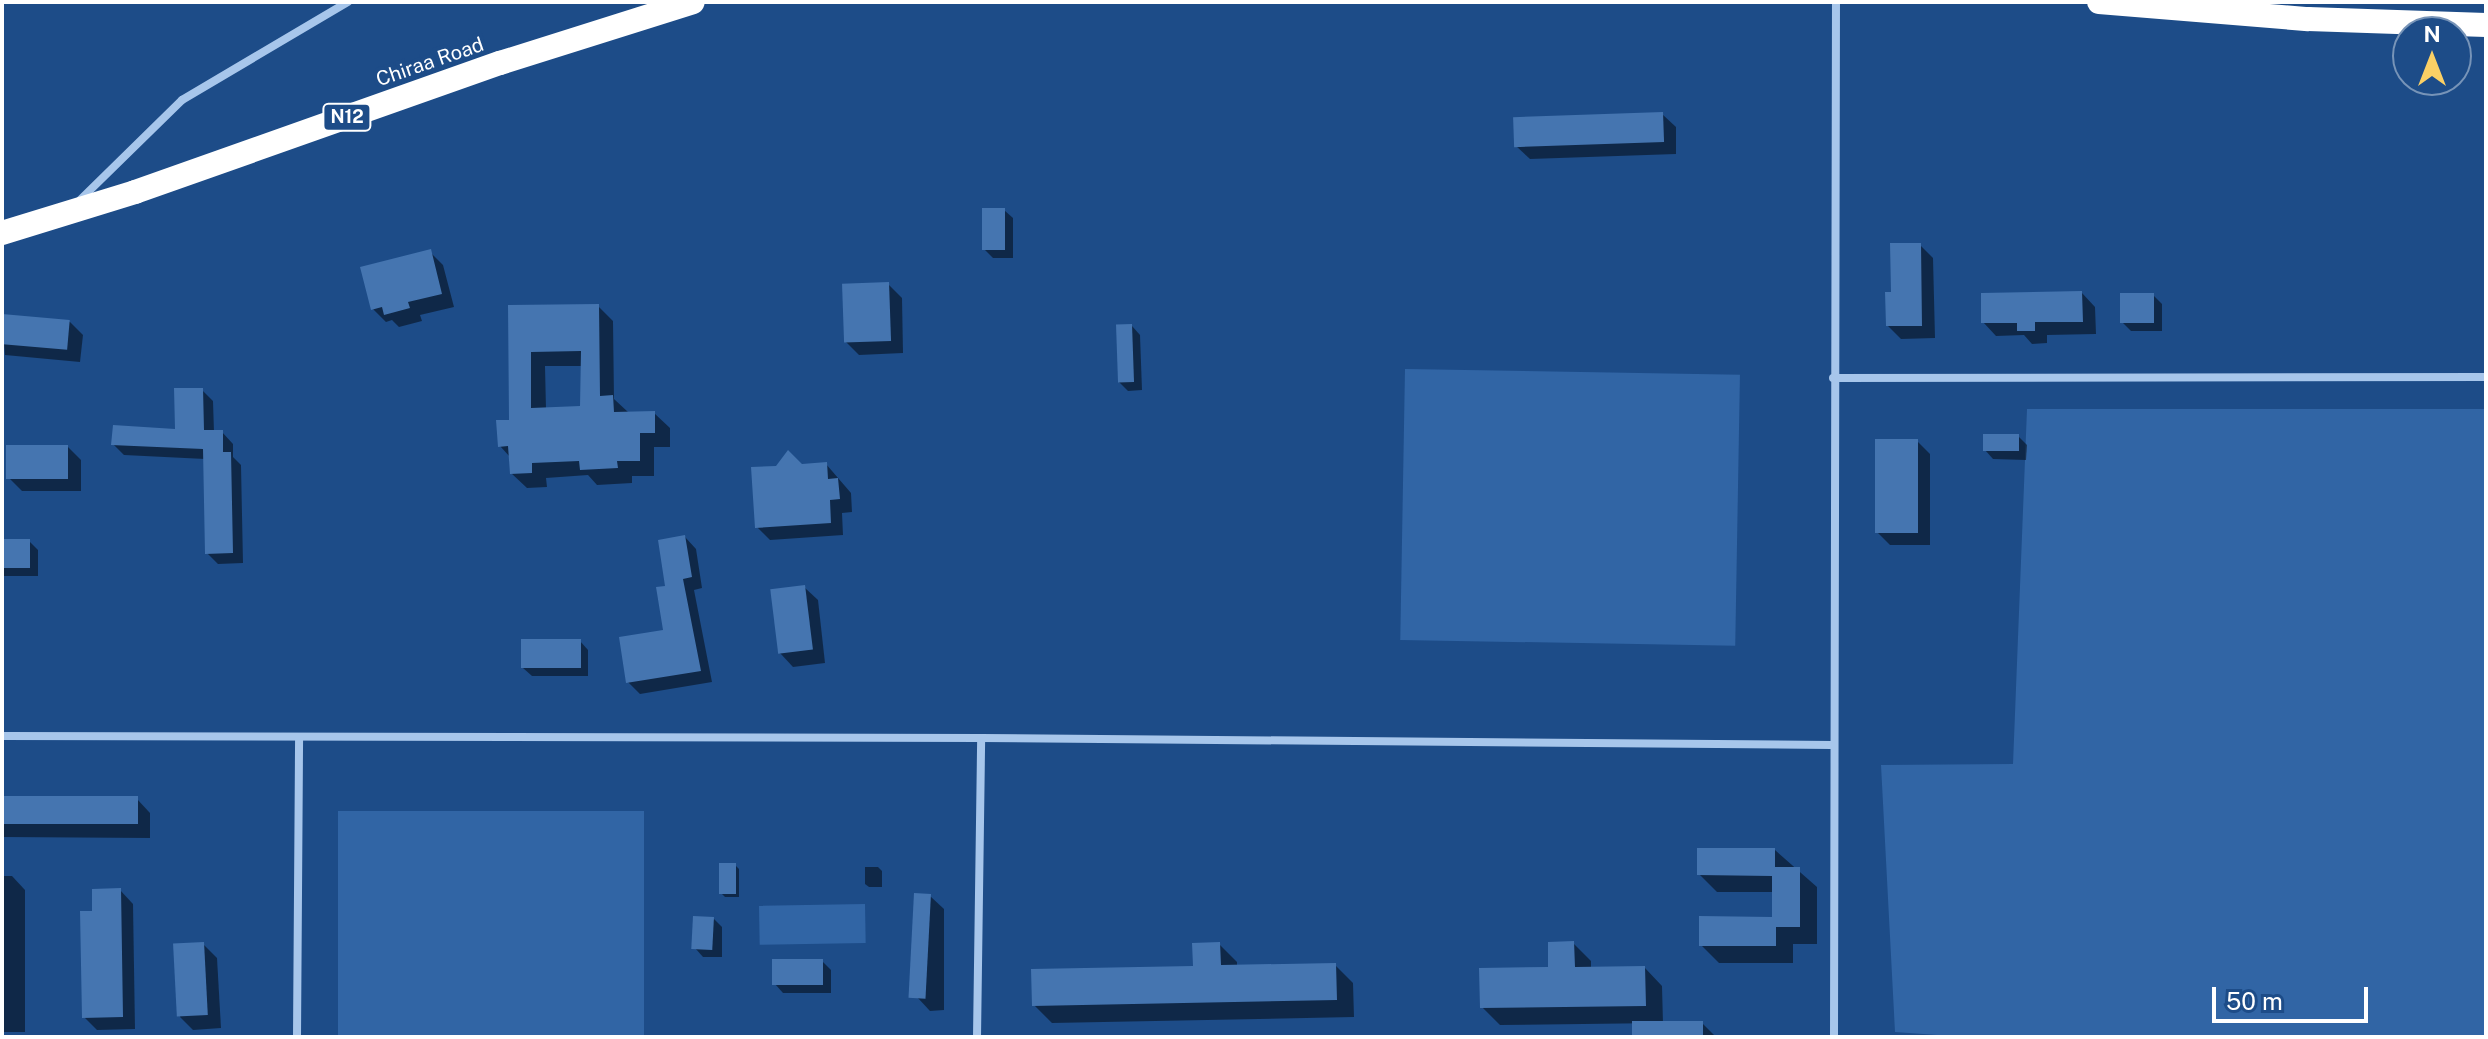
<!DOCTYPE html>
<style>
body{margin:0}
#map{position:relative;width:2488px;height:1039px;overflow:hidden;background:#1d4c88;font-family:"Public Sans",sans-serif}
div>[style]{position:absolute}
.green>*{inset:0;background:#3165a5;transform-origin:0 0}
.shadow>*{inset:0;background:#0007}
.building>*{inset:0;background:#4575b0;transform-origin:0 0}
.street>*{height:8px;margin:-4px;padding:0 4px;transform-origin:4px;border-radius:4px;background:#a7c6eb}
.highway>*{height:24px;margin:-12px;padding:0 12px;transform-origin:12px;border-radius:12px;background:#fff}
span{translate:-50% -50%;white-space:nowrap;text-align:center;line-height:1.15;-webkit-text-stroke:8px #1d4c88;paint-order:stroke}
.shield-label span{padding:2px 6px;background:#1d4c88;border:2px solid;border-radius:6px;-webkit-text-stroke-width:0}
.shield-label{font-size:18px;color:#fff;font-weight:700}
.street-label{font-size:20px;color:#fff}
.frame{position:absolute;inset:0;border:4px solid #fff;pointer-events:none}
.north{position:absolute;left:2392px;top:16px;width:80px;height:80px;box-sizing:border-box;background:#1d4c88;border:2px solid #7794b8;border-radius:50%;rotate:0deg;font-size:22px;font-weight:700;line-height:32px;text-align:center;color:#fff}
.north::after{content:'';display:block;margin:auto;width:28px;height:36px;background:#fbd065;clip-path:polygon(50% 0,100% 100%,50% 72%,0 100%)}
.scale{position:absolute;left:2212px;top:987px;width:156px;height:36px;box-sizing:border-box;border:4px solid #fff;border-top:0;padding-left:10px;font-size:24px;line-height:28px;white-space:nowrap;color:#fff;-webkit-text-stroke:6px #1d4c88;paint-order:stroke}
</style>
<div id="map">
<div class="green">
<div style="left:1405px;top:369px;width:335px;height:271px;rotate:1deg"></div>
<div style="clip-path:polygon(2027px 409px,2486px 409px,2486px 1037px,1965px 1037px,1895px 1032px,1881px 765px,2013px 764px)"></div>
<div style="left:338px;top:811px;width:306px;height:226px"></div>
<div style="left:865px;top:904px;width:39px;height:106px;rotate:89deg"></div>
</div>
<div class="shadow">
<div style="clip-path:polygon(1662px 114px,1676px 127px,1676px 154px,1530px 159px,1516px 146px)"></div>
<div style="clip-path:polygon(1004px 210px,1013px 218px,1013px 258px,993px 258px,985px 250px)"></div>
<div style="clip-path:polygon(1920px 245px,1933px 258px,1935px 338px,1901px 339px,1888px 326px,1893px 294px)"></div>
<div style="clip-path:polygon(430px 252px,443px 265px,454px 307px,420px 315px,422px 321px,399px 327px,392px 320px,386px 322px,373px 309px)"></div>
<div style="clip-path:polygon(888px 284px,902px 298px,903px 353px,859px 355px,845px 341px)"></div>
<div style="clip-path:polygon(2082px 293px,2095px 307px,2096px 334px,2047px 335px,2047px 343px,2032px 344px,2024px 335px,1996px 336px,1983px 322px)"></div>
<div style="clip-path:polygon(2153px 295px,2162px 304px,2162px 331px,2131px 331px,2122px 322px)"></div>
<div style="clip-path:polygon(evenodd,598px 306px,613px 321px,614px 399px,628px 412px,654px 413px,670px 428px,670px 447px,654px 447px,654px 476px,632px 476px,632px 483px,597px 485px,588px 475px,546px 478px,547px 487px,527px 488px,511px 473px,510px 457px,500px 446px,511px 422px,510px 307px,598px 306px,545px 366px,583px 366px,582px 408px,546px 409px,545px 366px)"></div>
<div style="clip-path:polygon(2px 316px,70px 322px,83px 335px,80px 362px,5px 355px)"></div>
<div style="clip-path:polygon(1132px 326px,1140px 335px,1142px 390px,1128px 391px,1119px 382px)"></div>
<div style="clip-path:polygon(202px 390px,213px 401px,214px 432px,222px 432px,233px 444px,233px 457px,241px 465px,243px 563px,218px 564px,207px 553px,205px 459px,124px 455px,113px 444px,177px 431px)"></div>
<div style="clip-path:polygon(2018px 436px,2027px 445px,2026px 460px,1993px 459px,1985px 450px)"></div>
<div style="clip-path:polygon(1917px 441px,1930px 454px,1930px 545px,1890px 545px,1877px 532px)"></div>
<div style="clip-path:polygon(68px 447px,81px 460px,81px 491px,22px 491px,9px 478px)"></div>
<div style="clip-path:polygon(826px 464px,851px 493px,852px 512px,842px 513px,843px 535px,770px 540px,757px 527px,801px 466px)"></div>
<div style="clip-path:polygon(685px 537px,696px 549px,702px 588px,694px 590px,712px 682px,640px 694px,628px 682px,665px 632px,667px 587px)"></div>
<div style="clip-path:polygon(29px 541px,38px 550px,38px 576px,2px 576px,2px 542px)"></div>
<div style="clip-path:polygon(804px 587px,818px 600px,825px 663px,793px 667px,780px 653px)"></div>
<div style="clip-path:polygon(580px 641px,588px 650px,588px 676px,532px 676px,523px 668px)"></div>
<div style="clip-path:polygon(2px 798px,137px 799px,150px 813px,150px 838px,2px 837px)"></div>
<div style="clip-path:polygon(1775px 850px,1817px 887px,1817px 944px,1793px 944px,1793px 963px,1719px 963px,1701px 945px,1774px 919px,1774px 892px,1717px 892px,1699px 874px)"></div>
<div style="clip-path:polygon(735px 865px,739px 869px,739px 897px,725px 897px,721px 893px)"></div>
<div style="clip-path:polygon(865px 867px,878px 867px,882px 871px,882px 887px,869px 887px,865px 884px)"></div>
<div style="clip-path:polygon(2px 876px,12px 876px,25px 890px,25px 1032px,2px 1032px)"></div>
<div style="clip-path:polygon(120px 890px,133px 904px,135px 1029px,97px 1030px,84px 1017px,94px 913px)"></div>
<div style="clip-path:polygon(930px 896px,944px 909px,944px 1010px,930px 1011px,917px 997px)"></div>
<div style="clip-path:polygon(714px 919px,722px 927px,722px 957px,703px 957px,695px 948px)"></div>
<div style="clip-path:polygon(203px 944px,217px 958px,221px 1028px,193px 1030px,180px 1017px)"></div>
<div style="clip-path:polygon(1219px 944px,1237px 962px,1237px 967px,1335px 965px,1353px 983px,1354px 1017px,1052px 1023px,1034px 1005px,1195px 968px)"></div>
<div style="clip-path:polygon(1574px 944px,1591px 961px,1591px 969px,1645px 968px,1662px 986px,1663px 1023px,1500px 1025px,1482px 1007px,1550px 969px)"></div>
<div style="clip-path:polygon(822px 961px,831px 970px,831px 993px,783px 993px,775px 984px)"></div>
<div style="clip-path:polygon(1702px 1023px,1716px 1037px,1663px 1037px)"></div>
</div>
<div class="building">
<div style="left:1663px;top:112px;width:30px;height:150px;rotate:88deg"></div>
<div style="left:982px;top:208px;width:23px;height:42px"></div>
<div style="clip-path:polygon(1890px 243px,1921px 243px,1922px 326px,1886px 326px,1885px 292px,1891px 292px)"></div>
<div style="clip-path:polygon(431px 249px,442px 294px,408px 302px,410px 308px,384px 315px,382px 307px,371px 310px,360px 267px)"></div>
<div style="left:889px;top:282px;width:59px;height:47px;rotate:88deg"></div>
<div style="clip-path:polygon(2082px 291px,2083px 322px,2035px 322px,2035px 331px,2017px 331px,2017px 323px,1981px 323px,1981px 293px)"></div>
<div style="left:2120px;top:293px;width:34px;height:30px"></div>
<div style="clip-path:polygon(evenodd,599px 304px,600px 396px,613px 395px,614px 412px,655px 411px,655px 433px,640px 433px,640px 461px,617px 461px,618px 468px,580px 470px,579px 461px,532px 463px,532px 473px,510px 474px,508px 446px,498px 447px,496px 420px,509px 420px,508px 305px,599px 304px,581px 351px,580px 406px,531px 408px,531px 352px,581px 351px)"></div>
<div style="left:2px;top:314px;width:68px;height:30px;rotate:5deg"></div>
<div style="left:1132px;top:324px;width:58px;height:16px;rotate:88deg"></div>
<div style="clip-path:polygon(174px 388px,203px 388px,204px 430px,223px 430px,223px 452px,231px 452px,233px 553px,205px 554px,203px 449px,111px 445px,113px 425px,175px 429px)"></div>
<div style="left:1983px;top:434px;width:36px;height:17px"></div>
<div style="left:1875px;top:439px;width:43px;height:94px"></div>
<div style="left:6px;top:445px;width:62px;height:34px"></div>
<div style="clip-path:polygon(788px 450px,802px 464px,827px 462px,828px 479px,838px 478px,840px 499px,830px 500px,831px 523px,755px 528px,751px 467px,776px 466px)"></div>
<div style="clip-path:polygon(685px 535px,692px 577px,683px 579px,701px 671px,626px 683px,619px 637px,663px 630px,656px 587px,665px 586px,658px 540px)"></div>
<div style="left:30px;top:539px;width:29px;height:28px;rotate:90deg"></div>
<div style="left:805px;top:585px;width:65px;height:35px;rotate:83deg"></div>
<div style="left:581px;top:639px;width:29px;height:60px;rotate:90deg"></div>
<div style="left:2px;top:796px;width:136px;height:28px"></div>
<div style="clip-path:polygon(1697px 848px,1775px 848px,1775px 867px,1800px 867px,1800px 927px,1776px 927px,1776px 946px,1699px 946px,1699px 916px,1772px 917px,1772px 876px,1697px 875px)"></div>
<div style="left:719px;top:863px;width:17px;height:31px"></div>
<div style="clip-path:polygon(121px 888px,123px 1017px,82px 1018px,80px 911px,92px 911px,92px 889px)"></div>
<div style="left:914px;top:893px;width:17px;height:105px;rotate:3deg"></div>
<div style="left:693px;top:916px;width:21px;height:33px;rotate:3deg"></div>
<div style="clip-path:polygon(1574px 941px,1575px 967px,1645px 966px,1646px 1006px,1480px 1008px,1479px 968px,1548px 967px,1548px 942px)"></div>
<div style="left:204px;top:942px;width:73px;height:31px;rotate:87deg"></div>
<div style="clip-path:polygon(1220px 942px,1221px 965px,1336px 963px,1337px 1000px,1032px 1006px,1031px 969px,1193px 966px,1192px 943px)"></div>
<div style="left:772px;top:959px;width:51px;height:26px"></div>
<div style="left:1703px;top:1021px;width:16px;height:71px;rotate:90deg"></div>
</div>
<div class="street">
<div style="left:80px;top:200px;width:143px;rotate:-44.4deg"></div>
<div style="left:182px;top:100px;width:193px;rotate:-30.6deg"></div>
<div style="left:1833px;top:378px;width:653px;rotate:-0.09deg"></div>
<div style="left:2px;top:736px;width:979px;rotate:0.12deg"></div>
<div style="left:981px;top:738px;width:851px;rotate:0.47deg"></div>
<div style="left:297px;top:1037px;width:300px;rotate:-89.6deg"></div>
<div style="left:977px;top:1037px;width:299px;rotate:-89.2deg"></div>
<div style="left:1834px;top:1037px;width:1035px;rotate:-89.89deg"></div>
</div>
<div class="highway">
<div style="left:2099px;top:2px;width:210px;rotate:4.7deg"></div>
<div style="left:2308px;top:19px;width:178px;rotate:1.9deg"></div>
<div style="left:2px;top:233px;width:139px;rotate:-17.1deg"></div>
<div style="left:135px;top:192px;width:387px;rotate:-19.5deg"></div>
<div style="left:500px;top:63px;width:202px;rotate:-17.5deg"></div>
</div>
<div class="shield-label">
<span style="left:347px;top:117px">N12</span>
</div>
<div class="street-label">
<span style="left:430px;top:62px;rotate:-19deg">Chiraa Road</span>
</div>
<div class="frame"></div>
<div class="north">N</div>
<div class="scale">50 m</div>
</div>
